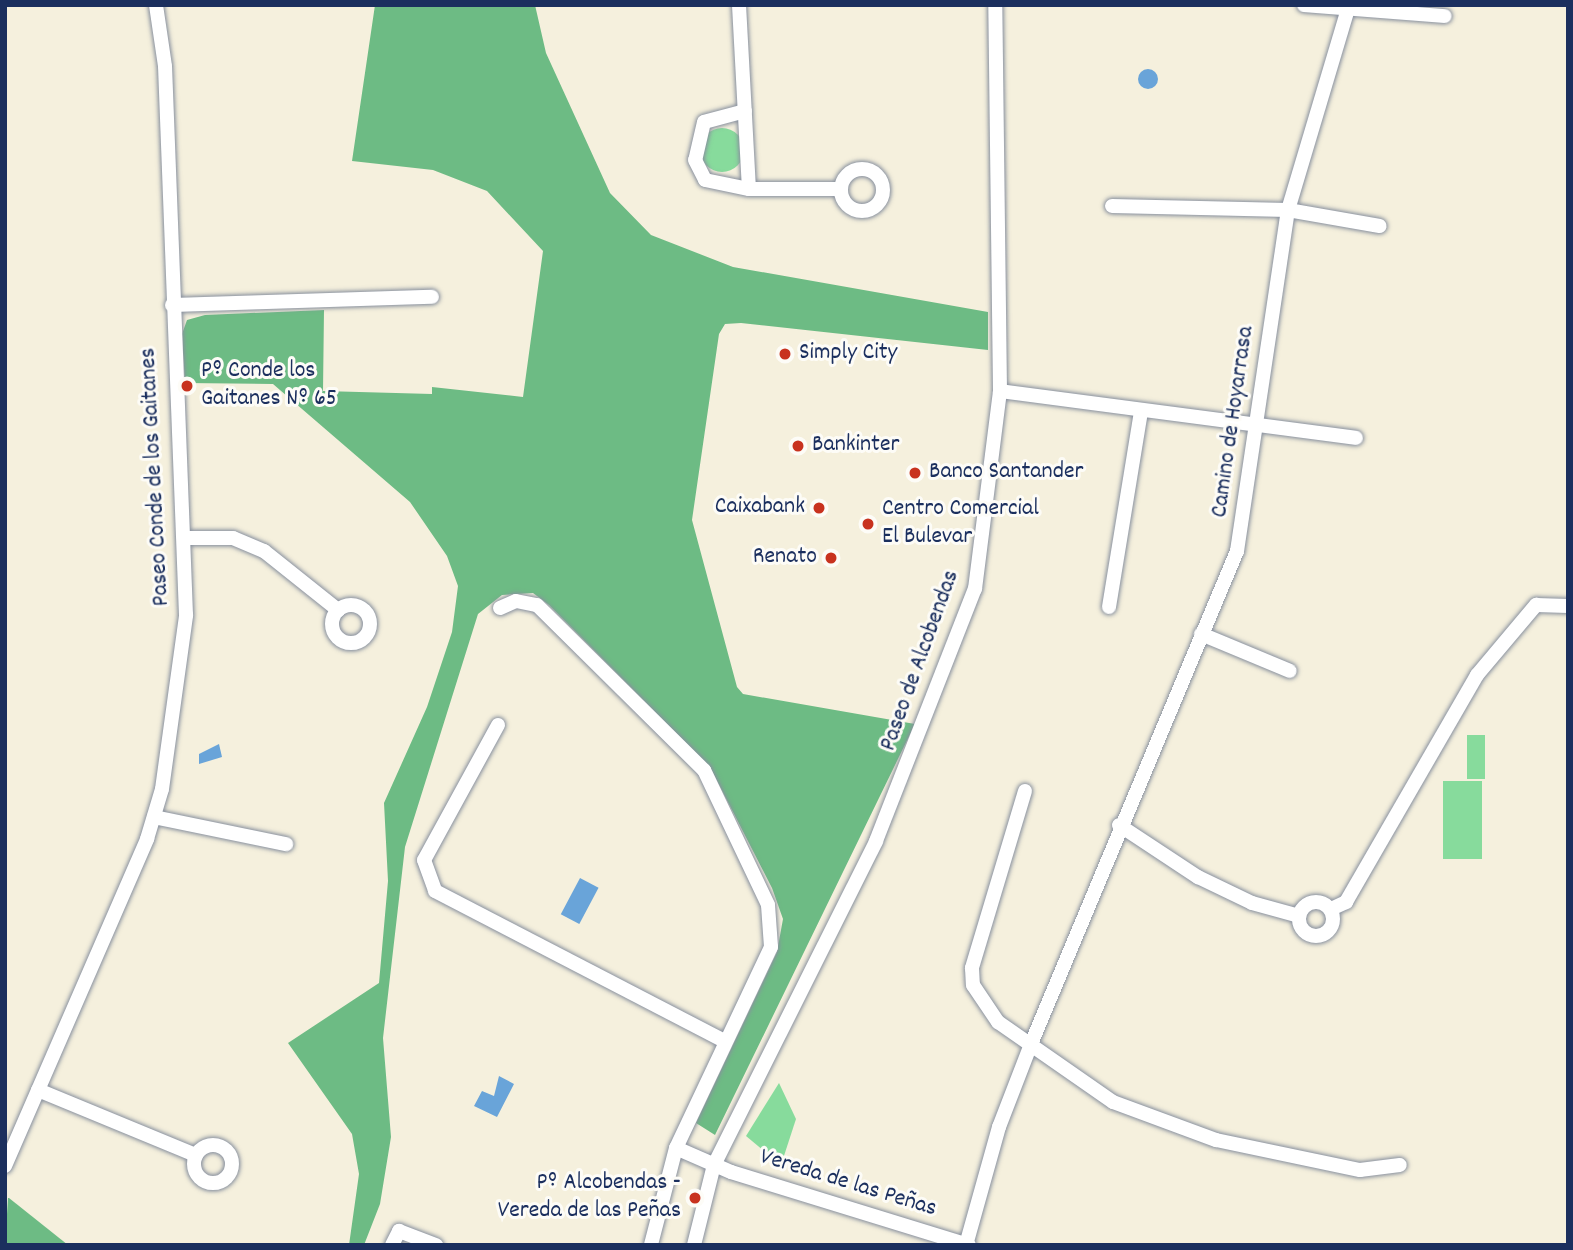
<!DOCTYPE html>
<meta charset="utf-8">
<style>
body{margin:0}
#map{position:relative;width:1573px;height:1250px;overflow:hidden;background:#f5f0dd;font-family:Dekko,sans-serif}
div>[style]{position:absolute}
.green>*{inset:0;background:#87db9c;transform-origin:0 0}
.round{border-radius:50%}
.forest>*{inset:0;background:#6dbb84}
.water>*{inset:0;background:#69a4d9;transform-origin:0 0}
.roads{filter:drop-shadow(0 0 2px #88909e) drop-shadow(0 0 2px #88909e)}
.minor>*{height:14px;margin:-7px;padding:0 7px;transform-origin:7px;border-radius:7px;background:#fff}
.minor>.ring{margin:-7px;padding:0;box-sizing:content-box;background:none;border:14px solid #fff;border-radius:50%}
.dots>*{width:19px;height:19px;translate:-50% -50%;box-sizing:border-box;border:4px solid #fdfcf7;border-radius:50%}
span{translate:-50% -50%;white-space:nowrap;text-align:center;line-height:1.15;-webkit-text-stroke:6px #fdfcf7;paint-order:stroke}
.poi-label{font-size:24px;color:#1b2f5e}
.left{translate:0 -50%;text-align:left}
.right{translate:-100% -50%;text-align:right}
.street-label{font-size:24px;color:#1b2f5e}
.frame{position:absolute;inset:0;border:7px solid #1b2f5e;pointer-events:none}
</style>
<div id="map">
<div class="green">
<div class="round" style="left:700px;top:128px;width:44px;height:44px"></div>
<div style="left:1467px;top:735px;width:18px;height:44px"></div>
<div style="left:1443px;top:781px;width:39px;height:78px"></div>
<div style="clip-path:polygon(779px 1083px,796px 1119px,781px 1165px,746px 1136px)"></div>
</div>
<div class="forest">
<div style="clip-path:polygon(375px 5px,535px 5px,546px 53px,610px 193px,651px 235px,733px 267px,988px 312px,988px 350px,741px 323px,725px 324px,719px 334px,692px 520px,737px 687px,743px 694px,915px 724px,715px 1135px,696px 1123px,777px 952px,783px 919px,772px 888px,710px 767px,549px 605px,533px 593px,502px 595px,478px 614px,405px 847px,383px 1038px,391px 1137px,380px 1204px,364px 1245px,349px 1245px,359px 1174px,352px 1134px,288px 1043px,379px 983px,388px 881px,384px 803px,427px 707px,452px 632px,458px 586px,447px 556px,410px 502px,273px 384px,185px 383px,182px 334px,187px 320px,205px 315px,324px 310px,323px 391px,432px 394px,432px 387px,523px 397px,543px 251px,487px 191px,433px 170px,352px 161px)"></div>
<div style="clip-path:polygon(8px 1198px,9px 1198px,68px 1245px,5px 1245px)"></div>
</div>
<div class="water">
<div class="round" style="left:1138px;top:69px;width:20px;height:20px"></div>
<div style="clip-path:polygon(219px 744px,222px 757px,199px 764px,199px 754px)"></div>
<div style="left:580px;top:878px;width:21px;height:41px;rotate:28deg"></div>
<div style="clip-path:polygon(499px 1076px,514px 1084px,497px 1117px,474px 1106px,482px 1091px,494px 1096px)"></div>
</div>
<div class="roads">
<div class="minor">
<div style="left:739px;top:5px;width:184px;rotate:86.9deg"></div>
<div style="left:1304px;top:5px;width:141px;rotate:4.5deg"></div>
<div style="left:745px;top:111px;width:42px;rotate:165deg"></div>
<div style="left:704px;top:122px;width:39px;rotate:103deg"></div>
<div style="left:695px;top:160px;width:22px;rotate:63deg"></div>
<div style="left:705px;top:180px;width:45px;rotate:11.6deg"></div>
<div style="left:749px;top:189px;width:92px"></div>
<div class="ring" style="left:841px;top:169px;width:28px;height:28px"></div>
<div style="left:1112px;top:206px;width:176px;rotate:1.3deg"></div>
<div style="left:1288px;top:210px;width:93px;rotate:9.9deg"></div>
<div style="left:172px;top:305px;width:260px;rotate:-1.8deg"></div>
<div style="left:1000px;top:391px;width:359px;rotate:7.5deg"></div>
<div style="left:185px;top:538px;width:48px"></div>
<div style="left:233px;top:538px;width:34px;rotate:23deg"></div>
<div style="left:264px;top:551px;width:95px;rotate:38.6deg"></div>
<div class="ring" style="left:332px;top:605px;width:24px;height:24px"></div>
<div style="left:1109px;top:607px;width:199px;rotate:-80.7deg"></div>
<div style="left:500px;top:608px;width:17px;rotate:-24deg"></div>
<div style="left:516px;top:601px;width:21px;rotate:11deg"></div>
<div style="left:537px;top:605px;width:235px;rotate:44.7deg"></div>
<div style="left:704px;top:770px;width:149px;rotate:64.6deg"></div>
<div style="left:768px;top:905px;width:42px;rotate:85.9deg"></div>
<div style="left:771px;top:947px;width:222px;rotate:115.3deg"></div>
<div style="left:676px;top:1148px;width:100px;rotate:104.5deg"></div>
<div style="left:1201px;top:634px;width:96px;rotate:22.6deg"></div>
<div style="left:498px;top:725px;width:154px;rotate:118.7deg"></div>
<div style="left:424px;top:860px;width:33px;rotate:70deg"></div>
<div style="left:435px;top:891px;width:326px;rotate:27.4deg"></div>
<div style="left:1025px;top:791px;width:185px;rotate:106.7deg"></div>
<div style="left:972px;top:968px;width:17px;rotate:87deg"></div>
<div style="left:973px;top:985px;width:45px;rotate:56deg"></div>
<div style="left:998px;top:1022px;width:140px;rotate:34.8deg"></div>
<div style="left:1113px;top:1102px;width:110px;rotate:20.3deg"></div>
<div style="left:1216px;top:1140px;width:147px;rotate:11.8deg"></div>
<div style="left:1360px;top:1170px;width:40px;rotate:-7.1deg"></div>
<div style="left:154px;top:817px;width:135px;rotate:11.6deg"></div>
<div style="left:1119px;top:825px;width:95px;rotate:33.4deg"></div>
<div style="left:1198px;top:877px;width:60px;rotate:25.7deg"></div>
<div style="left:1252px;top:903px;width:49px;rotate:15.5deg"></div>
<div class="ring" style="left:1299px;top:902px;width:20px;height:20px"></div>
<div style="left:1331px;top:909px;width:17px;rotate:-25deg"></div>
<div style="left:1346px;top:902px;width:262px;rotate:-60deg"></div>
<div style="left:1477px;top:675px;width:92px;rotate:-49.9deg"></div>
<div style="left:1536px;top:605px;width:32px;rotate:2deg"></div>
<div style="left:38px;top:1090px;width:171px;rotate:22.4deg"></div>
<div class="ring" style="left:194px;top:1145px;width:24px;height:24px"></div>
<div style="left:676px;top:1148px;width:60px;rotate:23.6deg"></div>
<div style="left:731px;top:1172px;width:249px;rotate:17.1deg"></div>
<div style="left:5px;top:1166px;width:357px;rotate:-66.5deg"></div>
<div style="left:147px;top:839px;width:52px;rotate:-73.3deg"></div>
<div style="left:162px;top:789px;width:176px;rotate:-82.1deg"></div>
<div style="left:186px;top:615px;width:549px;rotate:-92.19deg"></div>
<div style="left:165px;top:66px;width:62px;rotate:-98.4deg"></div>
<div style="left:392px;top:1245px;width:16px;rotate:-63deg"></div>
<div style="left:399px;top:1231px;width:40px;rotate:21deg"></div>
<div style="left:694px;top:1245px;width:82px;rotate:-76deg"></div>
<div style="left:714px;top:1165px;width:362px;rotate:-63.4deg"></div>
<div style="left:876px;top:841px;width:271px;rotate:-68.6deg"></div>
<div style="left:975px;top:589px;width:200px;rotate:-82.8deg"></div>
<div style="left:1000px;top:391px;width:386px;rotate:-90.7deg"></div>
<div style="left:966px;top:1245px;width:123px;rotate:-74.4deg"></div>
<div style="left:999px;top:1127px;width:89px;rotate:-68.9deg"></div>
<div style="left:1031px;top:1044px;width:534px;rotate:-67.32deg"></div>
<div style="left:1237px;top:551px;width:345px;rotate:-81.5deg"></div>
<div style="left:1288px;top:210px;width:214px;rotate:-73.4deg"></div>
</div>
</div>
<div class="dots">
<div style="left:785px;top:354px;background:#c8321e"></div>
<div style="left:187px;top:386px;background:#c8321e"></div>
<div style="left:798px;top:446px;background:#c8321e"></div>
<div style="left:915px;top:473px;background:#c8321e"></div>
<div style="left:819px;top:508px;background:#c8321e"></div>
<div style="left:868px;top:524px;background:#c8321e"></div>
<div style="left:831px;top:558px;background:#c8321e"></div>
<div style="left:695px;top:1198px;background:#c8321e"></div>
</div>
<div class="poi-label">
<span class="left" style="left:799px;top:354px">Simply City</span>
<span class="left" style="left:201px;top:386px">Pº Conde los<br>Gaitanes Nº 65</span>
<span class="left" style="left:812px;top:446px">Bankinter</span>
<span class="left" style="left:929px;top:473px">Banco Santander</span>
<span class="right" style="left:805px;top:508px">Caixabank</span>
<span class="left" style="left:882px;top:524px">Centro Comercial<br>El Bulevar</span>
<span class="right" style="left:817px;top:558px">Renato</span>
<span class="right" style="left:681px;top:1198px">Pº Alcobendas -<br>Vereda de las Peñas</span>
</div>
<div class="street-label">
<span style="left:1234px;top:422px;rotate:-82deg">Camino de Hoyarrasa</span>
<span style="left:156px;top:477px;rotate:-93deg">Paseo Conde de los Gaitanes</span>
<span style="left:921px;top:661px;rotate:-70deg">Paseo de Alcobendas</span>
<span style="left:848px;top:1184px;rotate:17deg">Vereda de las Peñas</span>
</div>
<div class="frame"></div>
</div>
